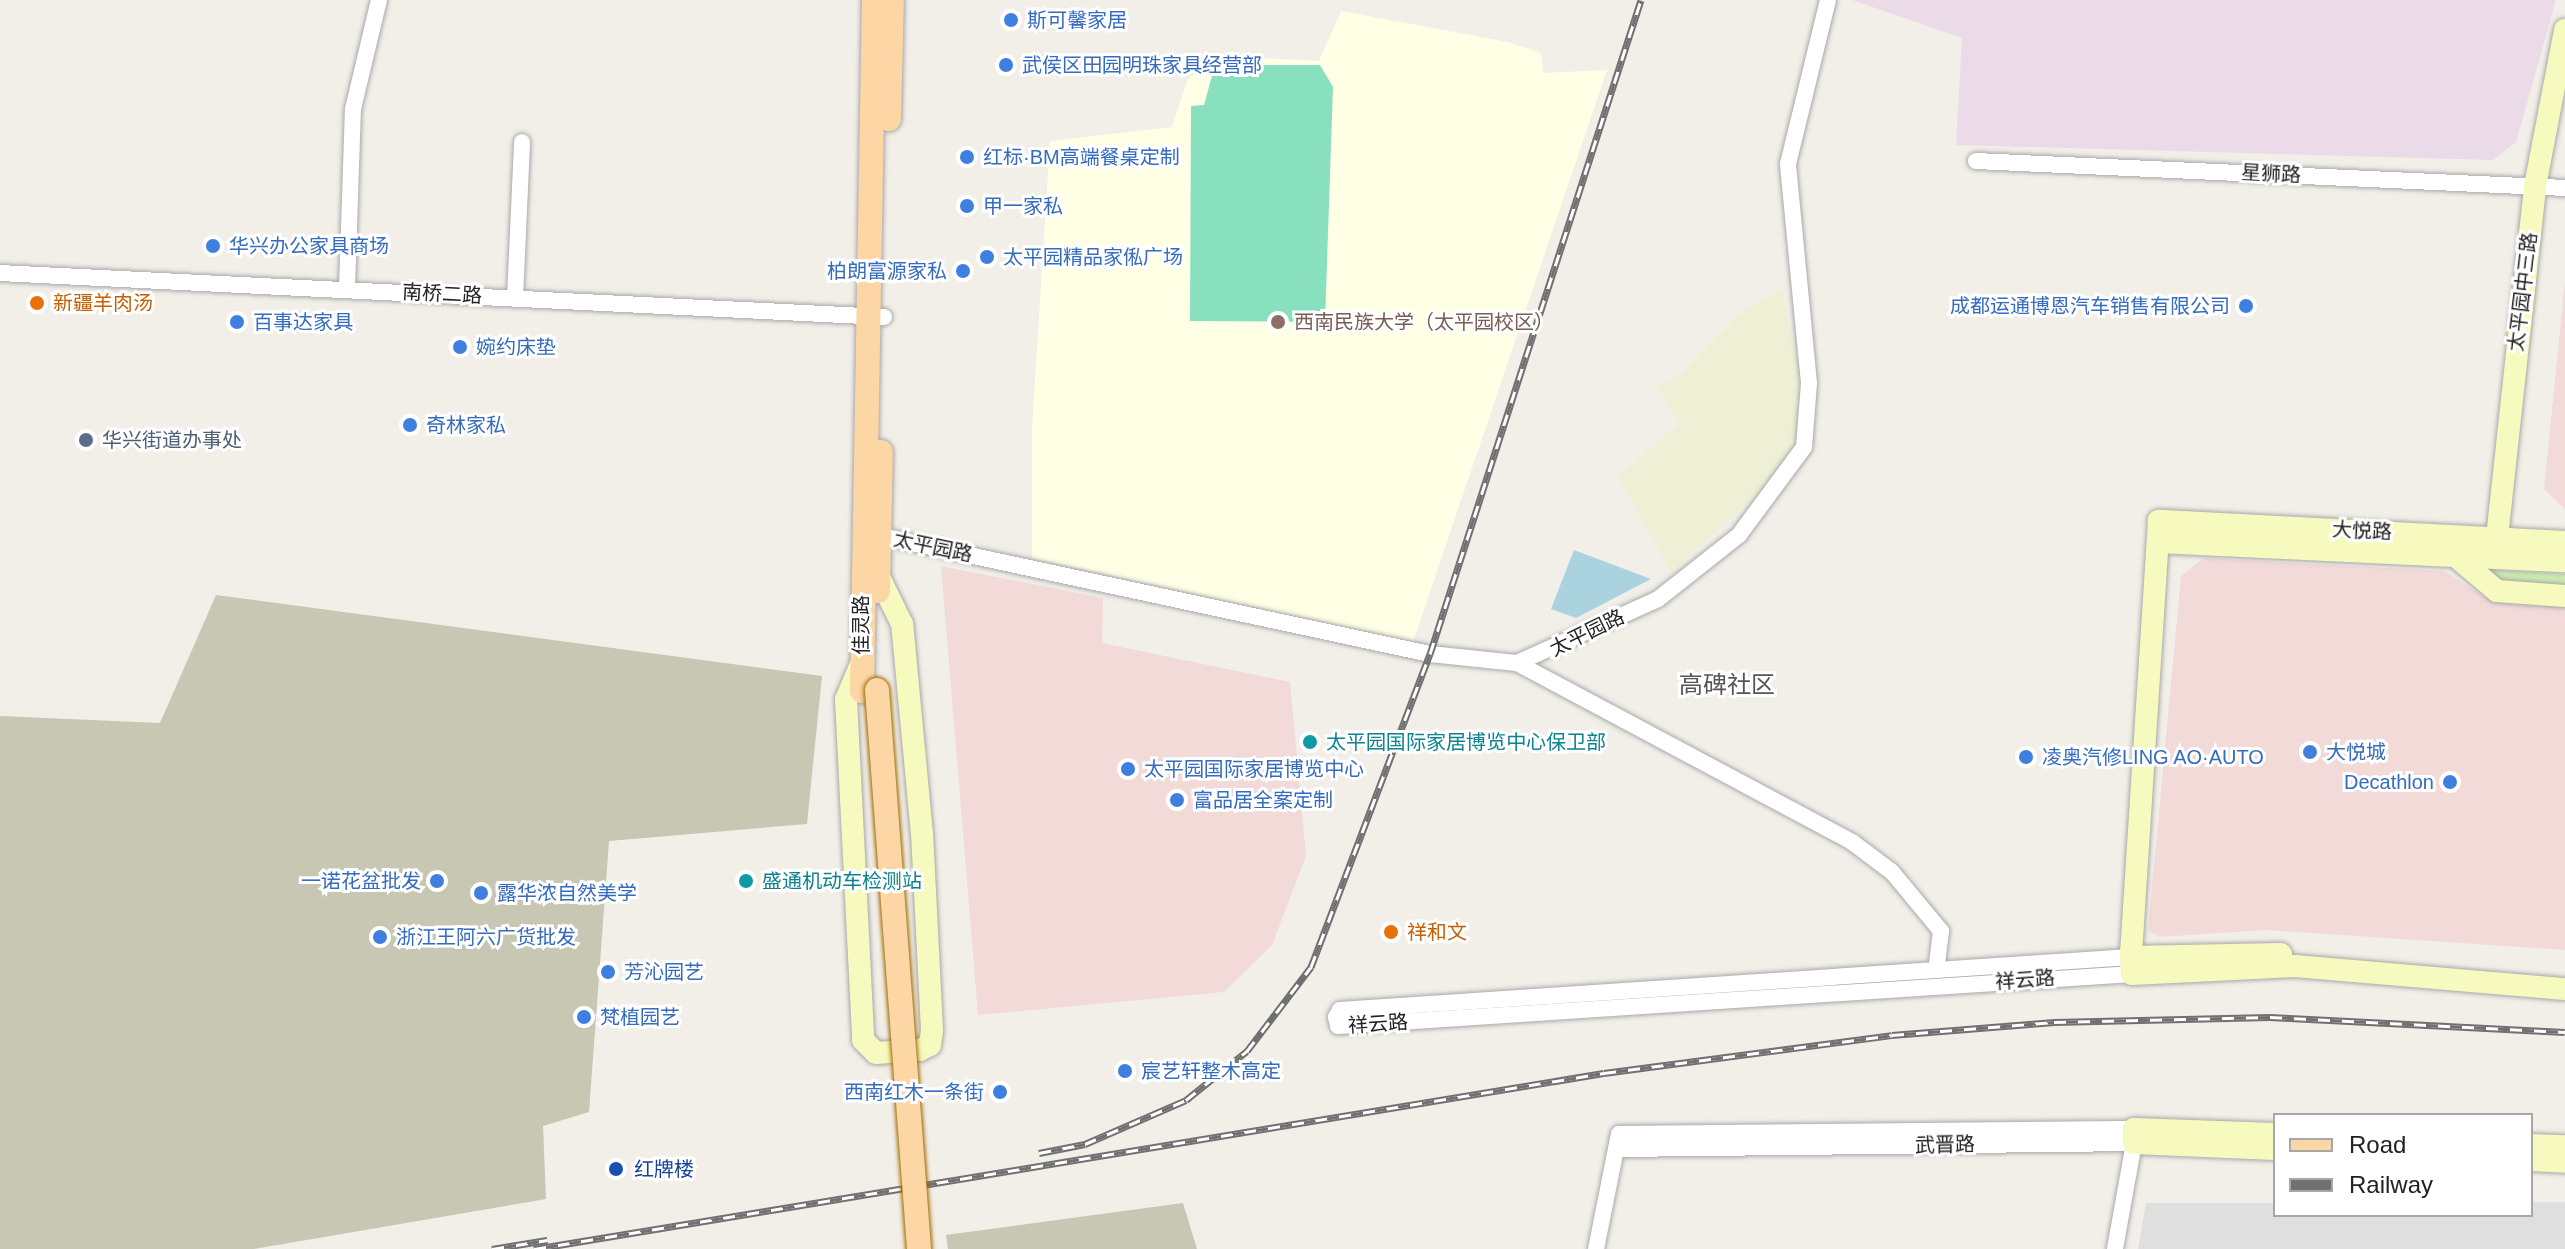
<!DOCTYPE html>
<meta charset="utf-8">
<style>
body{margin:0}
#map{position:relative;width:2565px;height:1249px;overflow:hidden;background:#f2efe9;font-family:Helvetica,"Noto Sans SC",sans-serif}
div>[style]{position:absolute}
.residential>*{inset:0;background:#e0dfdf}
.commercial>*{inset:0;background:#f2dad9}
.industrial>*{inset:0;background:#ebdbe8}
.education>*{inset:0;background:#ffffe5}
.construction>*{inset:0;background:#c7c7b4}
.farmland>*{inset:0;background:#eef0d5}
.grass>*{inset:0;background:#cdebb0}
.pitch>*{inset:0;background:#88e0be}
.water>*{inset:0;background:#aad3df}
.roads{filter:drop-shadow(0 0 2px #a9a9a9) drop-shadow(0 0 2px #a9a9a9)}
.street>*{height:16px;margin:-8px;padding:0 8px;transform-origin:8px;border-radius:8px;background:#fff}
.secondary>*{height:22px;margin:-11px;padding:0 11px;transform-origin:11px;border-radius:11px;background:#f7fabf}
.primary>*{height:24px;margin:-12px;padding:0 12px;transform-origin:12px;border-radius:12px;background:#fcd6a4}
.rail>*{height:7px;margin-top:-3.5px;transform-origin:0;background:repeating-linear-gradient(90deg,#fff 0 12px,#707070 0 24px);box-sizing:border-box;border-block:2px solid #707070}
.bridges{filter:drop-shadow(0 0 2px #a06b00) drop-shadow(0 0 2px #a06b00)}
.primary-bridge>*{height:24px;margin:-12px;padding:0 12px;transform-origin:12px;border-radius:12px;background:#fcd6a4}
.dots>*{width:22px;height:22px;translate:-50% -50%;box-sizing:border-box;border:4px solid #fff;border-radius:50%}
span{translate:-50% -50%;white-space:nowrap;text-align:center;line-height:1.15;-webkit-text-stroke:6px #fff;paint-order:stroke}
.shop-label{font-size:20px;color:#366cbe}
.left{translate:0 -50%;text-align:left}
.right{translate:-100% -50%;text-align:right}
.street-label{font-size:20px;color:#222}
.food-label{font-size:20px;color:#c56008}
.education-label{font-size:20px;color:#785e54}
.service-label{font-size:20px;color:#4e5e75}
.culture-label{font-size:20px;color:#0d838f}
.transit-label{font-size:20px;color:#164399}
.quarter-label{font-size:24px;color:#555}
.legend{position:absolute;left:2273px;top:1113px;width:260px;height:104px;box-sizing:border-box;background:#fff;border:2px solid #a7a7a7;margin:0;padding:10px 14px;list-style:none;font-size:24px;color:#222}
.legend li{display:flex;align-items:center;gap:16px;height:40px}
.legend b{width:40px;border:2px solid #a7a7a7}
</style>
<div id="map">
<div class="residential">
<div style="clip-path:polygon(2531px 1202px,2565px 1202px,2565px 1249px,2138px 1249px,2146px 1203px,2275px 1203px,2275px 1215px,2531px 1215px)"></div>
</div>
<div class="commercial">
<div style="clip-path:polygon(2565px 281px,2565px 509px,2544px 489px)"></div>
<div style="clip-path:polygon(2204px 558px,2444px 571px,2485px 597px,2565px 605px,2565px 950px,2266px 930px,2159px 937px,2148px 930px,2181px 576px)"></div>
<div style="clip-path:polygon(941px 566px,1103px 598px,1102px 643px,1290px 682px,1306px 856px,1272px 945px,1224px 992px,978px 1015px)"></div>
</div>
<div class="industrial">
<div style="clip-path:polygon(1852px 0,2556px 0,2516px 142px,2493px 160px,1956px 145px,1962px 38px)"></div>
</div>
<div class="education">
<div style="clip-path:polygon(1341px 11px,1508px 42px,1541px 53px,1543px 73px,1607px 70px,1413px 642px,1032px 558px,1032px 429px,1050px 141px,1172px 127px,1188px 79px,1221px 56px,1319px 61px)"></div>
</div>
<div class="construction">
<div style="clip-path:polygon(216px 595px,822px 676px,807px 824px,609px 841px,589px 1112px,543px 1126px,546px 1199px,254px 1249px,0 1249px,0 716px,160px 723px)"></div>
<div style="clip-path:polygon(1183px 1203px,1197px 1249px,948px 1249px,946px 1235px)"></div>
</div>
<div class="farmland">
<div style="clip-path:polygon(1781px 289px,1803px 383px,1796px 436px,1774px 479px,1671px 572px,1618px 477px,1679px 423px,1657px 386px,1678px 377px,1740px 313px)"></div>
</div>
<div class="grass">
<div style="clip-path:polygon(2474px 569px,2565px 574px,2565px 589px,2511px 588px)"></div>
</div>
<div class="pitch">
<div style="clip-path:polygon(1215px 65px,1320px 65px,1333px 87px,1325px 322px,1190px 321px,1191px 106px,1204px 105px)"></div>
</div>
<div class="water">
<div style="clip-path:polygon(1574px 550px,1651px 579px,1576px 618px,1551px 609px)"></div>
</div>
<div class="roads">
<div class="street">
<div style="left:1976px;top:161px;width:590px;rotate:2.62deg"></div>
<div style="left:0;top:273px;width:885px;rotate:2.85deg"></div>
<div style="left:347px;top:288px;width:179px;rotate:-88.1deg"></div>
<div style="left:353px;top:109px;width:112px;rotate:-76.6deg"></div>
<div style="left:515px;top:298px;width:156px;rotate:-87.4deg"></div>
<div style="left:871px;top:534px;width:572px;rotate:12.12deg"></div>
<div style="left:1430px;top:654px;width:87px;rotate:5.9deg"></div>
<div style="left:1517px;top:663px;width:155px;rotate:-24.4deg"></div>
<div style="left:1658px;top:599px;width:103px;rotate:-38.3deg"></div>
<div style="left:1739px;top:535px;width:109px;rotate:-53.5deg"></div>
<div style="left:1804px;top:447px;width:64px;rotate:-85.5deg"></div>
<div style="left:1809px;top:383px;width:220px;rotate:-95.5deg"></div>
<div style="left:1788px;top:164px;width:169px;rotate:-76.3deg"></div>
<div style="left:1517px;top:663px;width:380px;rotate:28.1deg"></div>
<div style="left:1852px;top:842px;width:50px;rotate:36.9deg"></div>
<div style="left:1892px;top:872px;width:77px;rotate:50.3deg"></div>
<div style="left:1941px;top:931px;width:39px;rotate:97deg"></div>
<div style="left:2131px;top:957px;width:793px;rotate:176.17deg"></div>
<div style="left:1340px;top:1010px;width:8px;rotate:120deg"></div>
<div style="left:1336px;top:1017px;width:9px;rotate:77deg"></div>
<div style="left:1338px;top:1026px;width:796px;rotate:-3.75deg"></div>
<div style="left:1616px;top:1149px;width:518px;rotate:-0.66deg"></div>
<div style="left:2134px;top:1143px;width:108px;rotate:100.2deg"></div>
<div style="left:1596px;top:1249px;width:117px;rotate:-78.7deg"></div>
<div style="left:1619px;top:1134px;width:515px;rotate:-0.56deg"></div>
</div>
<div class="secondary">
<div style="left:2158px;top:542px;width:407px;rotate:2.7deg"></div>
<div style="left:2565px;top:542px;width:407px;rotate:-177deg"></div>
<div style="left:2159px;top:521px;width:437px;rotate:93.7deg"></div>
<div style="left:2131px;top:957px;width:17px;rotate:87deg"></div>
<div style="left:2132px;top:974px;width:163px;rotate:-2.8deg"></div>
<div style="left:2295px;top:966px;width:271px;rotate:4.9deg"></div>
<div style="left:2453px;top:554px;width:57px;rotate:40.1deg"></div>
<div style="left:2497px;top:591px;width:68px;rotate:4.2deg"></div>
<div style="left:2495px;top:556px;width:372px;rotate:-83.8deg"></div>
<div style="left:2535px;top:186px;width:159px;rotate:-79.1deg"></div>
<div style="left:861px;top:664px;width:38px;rotate:113deg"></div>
<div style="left:846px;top:699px;width:341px;rotate:87.1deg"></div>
<div style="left:863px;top:1040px;width:18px;rotate:45deg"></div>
<div style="left:876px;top:1053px;width:44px;rotate:-3.9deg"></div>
<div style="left:920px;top:1050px;width:11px;rotate:-27deg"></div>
<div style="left:930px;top:1045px;width:15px;rotate:-82deg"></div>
<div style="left:932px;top:1030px;width:196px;rotate:-92.9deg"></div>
<div style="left:922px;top:834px;width:211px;rotate:-95.4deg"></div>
<div style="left:902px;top:624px;width:55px;rotate:-116.1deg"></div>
<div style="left:2131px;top:957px;width:150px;rotate:-1.1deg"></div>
<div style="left:2275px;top:1134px;width:141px;rotate:-178deg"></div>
<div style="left:2134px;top:1129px;width:14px;rotate:90deg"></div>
<div style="left:2134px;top:1143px;width:141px;rotate:2.4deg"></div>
<div style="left:2531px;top:1145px;width:34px;rotate:2deg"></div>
<div style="left:2531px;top:1160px;width:34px;rotate:3deg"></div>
</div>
<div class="primary">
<div style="left:889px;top:119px;width:119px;rotate:-88.6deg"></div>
<div style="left:878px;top:591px;width:139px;rotate:-88.8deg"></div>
<div style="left:862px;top:691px;width:691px;rotate:-89.01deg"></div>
</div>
</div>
<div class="rail">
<div style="left:1039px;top:1153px;width:47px;rotate:-11.1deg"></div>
<div style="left:1085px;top:1144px;width:110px;rotate:-23.5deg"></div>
<div style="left:1186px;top:1100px;width:78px;rotate:-38.8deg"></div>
<div style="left:1247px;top:1051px;width:106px;rotate:-52.7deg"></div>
<div style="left:1311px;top:967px;width:335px;rotate:-69.2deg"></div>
<div style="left:1430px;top:654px;width:687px;rotate:-72.12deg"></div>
<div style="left:492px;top:1249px;width:56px;rotate:-9.3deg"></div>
<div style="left:534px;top:1249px;width:1084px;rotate:-9.34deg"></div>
<div style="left:1604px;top:1073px;width:290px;rotate:-7.5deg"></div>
<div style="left:1892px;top:1035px;width:163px;rotate:-4.6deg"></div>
<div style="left:2054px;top:1022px;width:216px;rotate:-1.3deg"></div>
<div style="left:2270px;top:1017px;width:295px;rotate:2.9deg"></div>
</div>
<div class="bridges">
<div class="primary-bridge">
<div style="left:877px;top:690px;width:561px;rotate:85.7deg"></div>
</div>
</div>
<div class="dots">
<div style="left:1011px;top:20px;background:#3f7fe0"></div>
<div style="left:1006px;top:65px;background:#3f7fe0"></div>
<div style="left:967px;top:157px;background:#3f7fe0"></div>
<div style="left:967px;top:206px;background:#3f7fe0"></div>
<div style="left:213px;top:246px;background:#3f7fe0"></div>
<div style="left:987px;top:257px;background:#3f7fe0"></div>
<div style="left:963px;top:271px;background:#3f7fe0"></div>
<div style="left:37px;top:303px;background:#e8710a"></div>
<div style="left:2246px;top:306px;background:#3f7fe0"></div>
<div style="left:237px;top:322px;background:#3f7fe0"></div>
<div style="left:1278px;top:322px;background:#8d6e63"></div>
<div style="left:460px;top:347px;background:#3f7fe0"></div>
<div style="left:410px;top:425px;background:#3f7fe0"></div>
<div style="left:86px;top:440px;background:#5c6f8a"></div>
<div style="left:1310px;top:742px;background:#0f9aa8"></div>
<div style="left:2310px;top:752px;background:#3f7fe0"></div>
<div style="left:2026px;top:757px;background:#3f7fe0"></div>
<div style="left:1128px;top:769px;background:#3f7fe0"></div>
<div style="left:2450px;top:782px;background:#3f7fe0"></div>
<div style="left:1177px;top:800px;background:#3f7fe0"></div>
<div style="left:437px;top:881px;background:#3f7fe0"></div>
<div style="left:746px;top:881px;background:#0f9aa8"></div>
<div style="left:481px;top:893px;background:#3f7fe0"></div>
<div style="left:1391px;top:932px;background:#e8710a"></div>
<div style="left:380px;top:937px;background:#3f7fe0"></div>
<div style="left:608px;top:972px;background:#3f7fe0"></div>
<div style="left:584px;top:1017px;background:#3f7fe0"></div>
<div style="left:1125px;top:1071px;background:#3f7fe0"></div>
<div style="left:1000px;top:1092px;background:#3f7fe0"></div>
<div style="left:616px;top:1169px;background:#1a4fb4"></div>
</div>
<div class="shop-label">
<span class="left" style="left:1027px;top:20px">斯可馨家居</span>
<span class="left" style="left:1022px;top:65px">武侯区田园明珠家具经营部</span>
<span class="left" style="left:983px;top:157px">红标·BM高端餐桌定制</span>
<span class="left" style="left:983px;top:206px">甲一家私</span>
<span class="left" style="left:229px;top:246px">华兴办公家具商场</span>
<span class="left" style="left:1003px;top:257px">太平园精品家俬广场</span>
<span class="right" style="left:947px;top:271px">柏朗富源家私</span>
<span class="right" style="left:2230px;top:306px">成都运通博恩汽车销售有限公司</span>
<span class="left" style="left:253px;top:322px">百事达家具</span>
<span class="left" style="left:476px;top:347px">婉约床垫</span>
<span class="left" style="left:426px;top:425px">奇林家私</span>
<span class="left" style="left:2326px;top:752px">大悦城</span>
<span class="left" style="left:2042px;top:757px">凌奥汽修LING AO·AUTO</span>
<span class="left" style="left:1144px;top:769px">太平园国际家居博览中心</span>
<span class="right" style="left:2434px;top:782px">Decathlon</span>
<span class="left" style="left:1193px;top:800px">富品居全案定制</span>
<span class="right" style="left:421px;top:881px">一诺花盆批发</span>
<span class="left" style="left:497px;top:893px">露华浓自然美学</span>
<span class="left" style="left:396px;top:937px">浙江王阿六广货批发</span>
<span class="left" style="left:624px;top:972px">芳沁园艺</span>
<span class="left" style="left:600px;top:1017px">梵植园艺</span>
<span class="left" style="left:1141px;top:1071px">宸艺轩整木高定</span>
<span class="right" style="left:984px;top:1092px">西南红木一条街</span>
</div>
<div class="street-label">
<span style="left:2271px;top:174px;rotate:3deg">星狮路</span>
<span style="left:2523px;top:292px;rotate:-83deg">太平园中三路</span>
<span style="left:442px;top:294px;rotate:3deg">南桥二路</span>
<span style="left:2362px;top:531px;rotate:3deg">大悦路</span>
<span style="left:933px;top:547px;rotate:12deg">太平园路</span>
<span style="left:861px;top:625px;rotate:-90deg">佳灵路</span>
<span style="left:1587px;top:633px;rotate:-26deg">太平园路</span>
<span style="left:2025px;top:980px;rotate:-4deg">祥云路</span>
<span style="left:1378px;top:1024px;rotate:-4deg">祥云路</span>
<span style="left:1945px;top:1145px;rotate:-1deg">武晋路</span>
</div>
<div class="food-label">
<span class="left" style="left:53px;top:303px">新疆羊肉汤</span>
<span class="left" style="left:1407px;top:932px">祥和文</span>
</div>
<div class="education-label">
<span class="left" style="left:1294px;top:322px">西南民族大学（太平园校区）</span>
</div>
<div class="service-label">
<span class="left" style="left:102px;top:440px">华兴街道办事处</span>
</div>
<div class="culture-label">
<span class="left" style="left:1326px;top:742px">太平园国际家居博览中心保卫部</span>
<span class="left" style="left:762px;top:881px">盛通机动车检测站</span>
</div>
<div class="transit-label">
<span class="left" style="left:634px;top:1169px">红牌楼</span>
</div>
<div class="quarter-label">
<span style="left:1727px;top:685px">高碑社区</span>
</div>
<ul class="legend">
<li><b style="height:10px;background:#fcd6a4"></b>Road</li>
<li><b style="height:10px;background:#707070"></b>Railway</li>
</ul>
</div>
